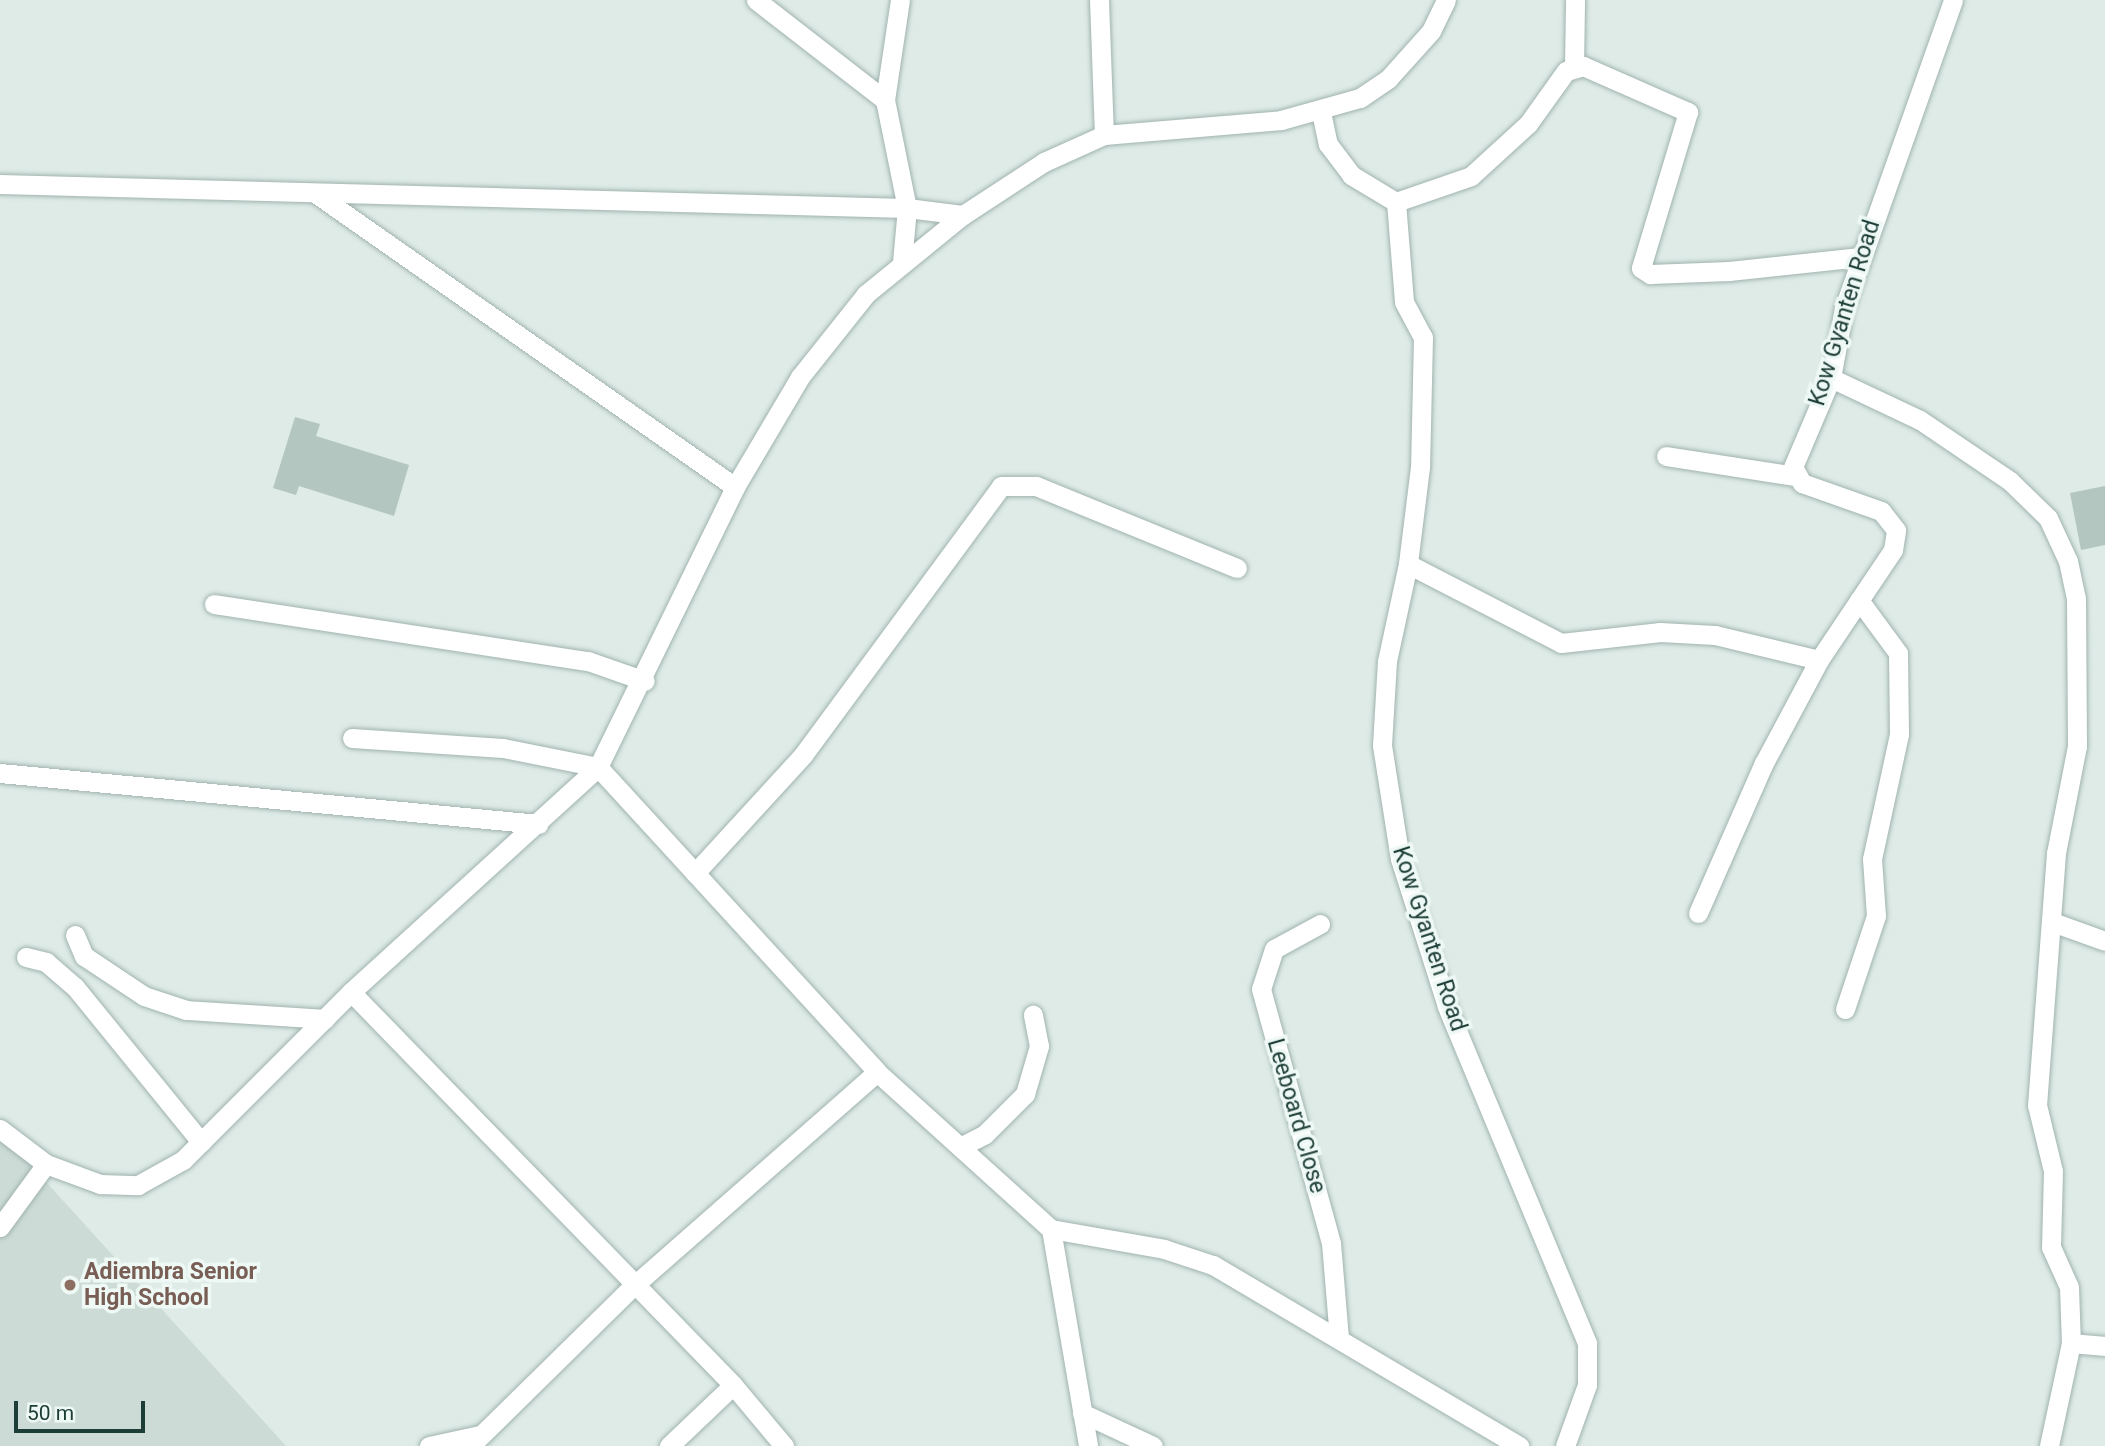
<!DOCTYPE html>
<style>
body{margin:0}
#map{position:relative;width:2105px;height:1446px;overflow:hidden;background:#deebe7;font-family:Roboto,sans-serif}
div>[style]{position:absolute}
.built>*{inset:0;background:#ccdbd6}
.building>*{inset:0;background:#b3c6c0}
.roads{filter:drop-shadow(0 0 2px #a0b3af) drop-shadow(0 0 2px #a0b3af)}
.minor>*{height:19px;margin:-9.5px;padding:0 9.5px;transform-origin:9.5px;border-radius:9.5px;background:#fff}
.dots>*{width:19px;height:19px;translate:-50% -50%;box-sizing:border-box;border:4px solid #eef8f4;border-radius:50%}
span{translate:-50% -50%;white-space:nowrap;text-align:center;line-height:1.15;-webkit-text-stroke:7px #eef8f4;paint-order:stroke}
.street-label{font-size:23px;color:#1d3d37}
.education-label{font-size:23px;color:#785e54;font-weight:700}
.left{translate:0 -50%;text-align:left}
.scale{position:absolute;left:14px;top:1401px;width:131px;height:32px;box-sizing:border-box;border:4px solid #1d3d37;border-top:0;padding-left:9px;font-size:21px;line-height:24px;white-space:nowrap;color:#1d3d37;-webkit-text-stroke:5px #eef8f4;paint-order:stroke}
</style>
<div id="map">
<div class="built">
<div style="clip-path:polygon(0 1136px,28px 1162px,286px 1446px,0 1446px)"></div>
</div>
<div class="building">
<div style="clip-path:polygon(295px 417px,320px 424px,316px 436px,409px 465px,394px 516px,299px 486px,296px 495px,273px 488px)"></div>
<div style="clip-path:polygon(2105px 486px,2105px 545px,2081px 550px,2070px 493px)"></div>
</div>
<div class="roads">
<div class="minor">
<div style="left:756px;top:0;width:163px;rotate:37.8deg"></div>
<div style="left:885px;top:100px;width:110px;rotate:78.5deg"></div>
<div style="left:907px;top:208px;width:54px;rotate:95.3deg"></div>
<div style="left:1099px;top:0;width:135px;rotate:87.9deg"></div>
<div style="left:1574px;top:67px;width:67px;rotate:-89.1deg"></div>
<div style="left:885px;top:100px;width:101px;rotate:-81.5deg"></div>
<div style="left:1321px;top:112px;width:33px;rotate:78deg"></div>
<div style="left:1328px;top:144px;width:39px;rotate:53deg"></div>
<div style="left:1351px;top:175px;width:52px;rotate:31deg"></div>
<div style="left:1396px;top:202px;width:100px;rotate:85.4deg"></div>
<div style="left:1404px;top:302px;width:40px;rotate:62deg"></div>
<div style="left:1423px;top:337px;width:130px;rotate:91.3deg"></div>
<div style="left:1420px;top:467px;width:98px;rotate:97.1deg"></div>
<div style="left:0;top:184px;width:907px;rotate:1.52deg"></div>
<div style="left:907px;top:208px;width:56px;rotate:7.1deg"></div>
<div style="left:318px;top:195px;width:509px;rotate:35deg"></div>
<div style="left:1396px;top:202px;width:79px;rotate:-19.1deg"></div>
<div style="left:1471px;top:176px;width:77px;rotate:-42.4deg"></div>
<div style="left:1528px;top:124px;width:65px;rotate:-54.4deg"></div>
<div style="left:1566px;top:71px;width:18px;rotate:-16deg"></div>
<div style="left:1583px;top:66px;width:115px;rotate:23.7deg"></div>
<div style="left:1688px;top:112px;width:163px;rotate:106.8deg"></div>
<div style="left:1641px;top:268px;width:11px;rotate:34deg"></div>
<div style="left:1650px;top:274px;width:79px;rotate:-2.2deg"></div>
<div style="left:1729px;top:271px;width:132px;rotate:-6.1deg"></div>
<div style="left:1831px;top:378px;width:98px;rotate:25.3deg"></div>
<div style="left:1920px;top:420px;width:109px;rotate:34.1deg"></div>
<div style="left:2010px;top:481px;width:53px;rotate:44.2deg"></div>
<div style="left:2048px;top:518px;width:47px;rotate:65.1deg"></div>
<div style="left:2068px;top:561px;width:39px;rotate:78deg"></div>
<div style="left:2076px;top:599px;width:147px;rotate:89.6deg"></div>
<div style="left:2077px;top:746px;width:109px;rotate:101.1deg"></div>
<div style="left:2056px;top:853px;width:253px;rotate:94.3deg"></div>
<div style="left:2037px;top:1105px;width:68px;rotate:76.4deg"></div>
<div style="left:2053px;top:1171px;width:76px;rotate:91.5deg"></div>
<div style="left:2051px;top:1247px;width:44px;rotate:65.8deg"></div>
<div style="left:2069px;top:1287px;width:56px;rotate:88deg"></div>
<div style="left:2071px;top:1343px;width:105px;rotate:102.1deg"></div>
<div style="left:1666px;top:456px;width:131px;rotate:8.8deg"></div>
<div style="left:214px;top:604px;width:378px;rotate:8.7deg"></div>
<div style="left:588px;top:661px;width:60px;rotate:19.3deg"></div>
<div style="left:352px;top:738px;width:151px;rotate:3.8deg"></div>
<div style="left:503px;top:748px;width:97px;rotate:11.3deg"></div>
<div style="left:598px;top:767px;width:413px;rotate:47.5deg"></div>
<div style="left:877px;top:1072px;width:326px;rotate:138.7deg"></div>
<div style="left:632px;top:1287px;width:227px;rotate:135.5deg"></div>
<div style="left:0;top:773px;width:541px;rotate:5.41deg"></div>
<div style="left:695px;top:873px;width:160px;rotate:-47.5deg"></div>
<div style="left:803px;top:755px;width:334px;rotate:-53.6deg"></div>
<div style="left:1001px;top:486px;width:35px"></div>
<div style="left:1036px;top:486px;width:217px;rotate:22.2deg"></div>
<div style="left:1698px;top:913px;width:164px;rotate:-66.3deg"></div>
<div style="left:1764px;top:763px;width:117px;rotate:-61.9deg"></div>
<div style="left:2055px;top:923px;width:53px;rotate:19.8deg"></div>
<div style="left:1320px;top:924px;width:52px;rotate:151.5deg"></div>
<div style="left:1274px;top:949px;width:42px;rotate:108deg"></div>
<div style="left:1261px;top:989px;width:263px;rotate:74.6deg"></div>
<div style="left:1331px;top:1243px;width:96px;rotate:85.2deg"></div>
<div style="left:75px;top:935px;width:23px;rotate:67deg"></div>
<div style="left:84px;top:956px;width:72px;rotate:33.7deg"></div>
<div style="left:144px;top:996px;width:44px;rotate:18.4deg"></div>
<div style="left:186px;top:1010px;width:139px;rotate:3.7deg"></div>
<div style="left:26px;top:957px;width:21px;rotate:14deg"></div>
<div style="left:46px;top:962px;width:38px;rotate:41deg"></div>
<div style="left:75px;top:987px;width:200px;rotate:50.9deg"></div>
<div style="left:351px;top:992px;width:548px;rotate:45.81deg"></div>
<div style="left:733px;top:1385px;width:80px;rotate:50.1deg"></div>
<div style="left:1845px;top:1009px;width:98px;rotate:-71.6deg"></div>
<div style="left:1876px;top:916px;width:57px;rotate:-94deg"></div>
<div style="left:1872px;top:859px;width:128px;rotate:-77.8deg"></div>
<div style="left:1899px;top:734px;width:81px;rotate:-90.7deg"></div>
<div style="left:1898px;top:653px;width:66px;rotate:-126.3deg"></div>
<div style="left:877px;top:1072px;width:234px;rotate:42.1deg"></div>
<div style="left:1051px;top:1229px;width:115px;rotate:10deg"></div>
<div style="left:1164px;top:1249px;width:52px;rotate:18.1deg"></div>
<div style="left:1213px;top:1265px;width:356px;rotate:30.6deg"></div>
<div style="left:0;top:1129px;width:58px;rotate:37.3deg"></div>
<div style="left:46px;top:1164px;width:58px;rotate:20.3deg"></div>
<div style="left:100px;top:1184px;width:38px;rotate:2deg"></div>
<div style="left:138px;top:1185px;width:51px;rotate:-29.1deg"></div>
<div style="left:183px;top:1160px;width:238px;rotate:-45deg"></div>
<div style="left:351px;top:992px;width:334px;rotate:-42.3deg"></div>
<div style="left:598px;top:767px;width:312px;rotate:-63.9deg"></div>
<div style="left:735px;top:487px;width:128px;rotate:-59.4deg"></div>
<div style="left:800px;top:377px;width:106px;rotate:-51.5deg"></div>
<div style="left:866px;top:294px;width:125px;rotate:-39.2deg"></div>
<div style="left:963px;top:215px;width:97px;rotate:-33.2deg"></div>
<div style="left:1044px;top:162px;width:66px;rotate:-24.2deg"></div>
<div style="left:1104px;top:135px;width:178px;rotate:-4.8deg"></div>
<div style="left:1281px;top:120px;width:82px;rotate:-15.6deg"></div>
<div style="left:1360px;top:98px;width:34px;rotate:-34deg"></div>
<div style="left:1388px;top:79px;width:64px;rotate:-48.1deg"></div>
<div style="left:1431px;top:31px;width:34px;rotate:-64deg"></div>
<div style="left:960px;top:1147px;width:28px;rotate:-27deg"></div>
<div style="left:985px;top:1134px;width:57px;rotate:-45deg"></div>
<div style="left:1025px;top:1094px;width:50px;rotate:-73.7deg"></div>
<div style="left:1039px;top:1046px;width:32px;rotate:-101deg"></div>
<div style="left:0;top:1227px;width:78px;rotate:-53.9deg"></div>
<div style="left:1051px;top:1229px;width:220px;rotate:80.3deg"></div>
<div style="left:2071px;top:1343px;width:34px;rotate:5deg"></div>
<div style="left:1082px;top:1413px;width:78px;rotate:24.9deg"></div>
<div style="left:429px;top:1446px;width:52px;rotate:-12.2deg"></div>
<div style="left:669px;top:1446px;width:88px;rotate:-43.6deg"></div>
<div style="left:1565px;top:1446px;width:65px;rotate:-70.2deg"></div>
<div style="left:1587px;top:1385px;width:42px;rotate:-90deg"></div>
<div style="left:1587px;top:1343px;width:365px;rotate:-112.6deg"></div>
<div style="left:1447px;top:1006px;width:154px;rotate:-107.7deg"></div>
<div style="left:1400px;top:859px;width:115px;rotate:-99deg"></div>
<div style="left:1382px;top:745px;width:84px;rotate:-86.6deg"></div>
<div style="left:1387px;top:661px;width:99px;rotate:-77.8deg"></div>
<div style="left:1408px;top:564px;width:172px;rotate:27.3deg"></div>
<div style="left:1561px;top:643px;width:100px;rotate:-6.3deg"></div>
<div style="left:1660px;top:632px;width:55px;rotate:3.1deg"></div>
<div style="left:1715px;top:635px;width:107px;rotate:13.5deg"></div>
<div style="left:1819px;top:660px;width:133px;rotate:-56.1deg"></div>
<div style="left:1893px;top:550px;width:20px;rotate:-81deg"></div>
<div style="left:1896px;top:530px;width:24px;rotate:-128deg"></div>
<div style="left:1881px;top:511px;width:84px;rotate:-160.5deg"></div>
<div style="left:1802px;top:483px;width:18px;rotate:-119deg"></div>
<div style="left:1793px;top:467px;width:97px;rotate:-66.9deg"></div>
<div style="left:1831px;top:378px;width:71px;rotate:-79.5deg"></div>
<div style="left:1844px;top:308px;width:327px;rotate:-70.5deg"></div>
</div>
</div>
<div class="dots">
<div style="left:70px;top:1285px;background:#8d6e63"></div>
</div>
<div class="street-label">
<span style="left:1845px;top:313px;rotate:-73deg">Kow Gyanten Road</span>
<span style="left:1429px;top:939px;rotate:72deg">Kow Gyanten Road</span>
<span style="left:1296px;top:1116px;rotate:74deg">Leeboard Close</span>
</div>
<div class="education-label">
<span class="left" style="left:84px;top:1285px">Adiembra Senior<br>High School</span>
</div>
<div class="scale">50 m</div>
</div>
